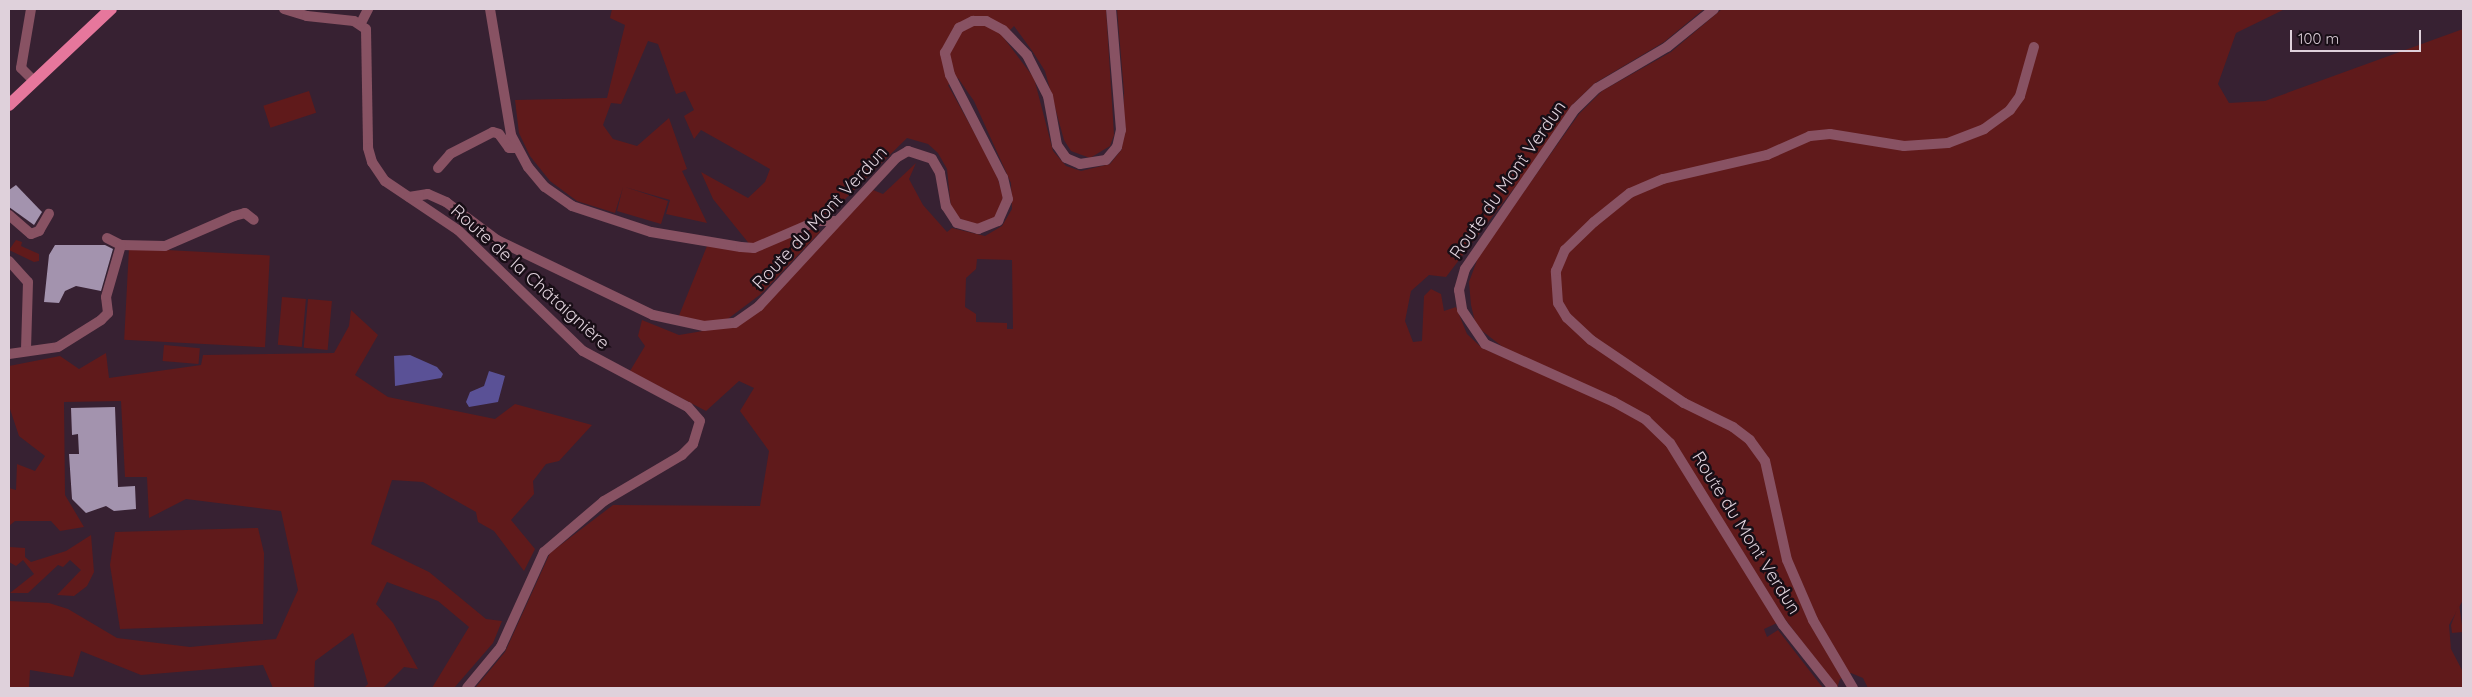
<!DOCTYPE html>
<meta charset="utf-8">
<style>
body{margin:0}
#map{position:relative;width:2472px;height:697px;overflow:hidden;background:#372132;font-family:Quicksand,sans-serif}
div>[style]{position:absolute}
.green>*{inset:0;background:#601a1b;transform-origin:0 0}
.water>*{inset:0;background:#5a5196}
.building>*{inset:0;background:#a393ae}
.minor>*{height:10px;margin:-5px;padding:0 5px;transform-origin:5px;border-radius:5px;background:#885263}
.major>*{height:12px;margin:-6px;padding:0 6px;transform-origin:6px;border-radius:6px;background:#e6779c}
span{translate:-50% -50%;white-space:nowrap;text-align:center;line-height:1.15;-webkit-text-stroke:5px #180e16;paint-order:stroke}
.street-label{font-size:18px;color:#dfd1db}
.frame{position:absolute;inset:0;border:10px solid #dfd1db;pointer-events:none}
.scale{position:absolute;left:2290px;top:30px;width:131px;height:22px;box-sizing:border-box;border:2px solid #dfd1db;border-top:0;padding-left:6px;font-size:15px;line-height:18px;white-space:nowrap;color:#dfd1db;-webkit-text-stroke:4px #180e16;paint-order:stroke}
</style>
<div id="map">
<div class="green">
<div style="clip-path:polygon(evenodd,612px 9px,1106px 9px,1114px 135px,1110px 146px,1090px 158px,1071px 151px,1064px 140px,1045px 71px,1033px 52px,1014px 26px,1003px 37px,1034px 78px,1053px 151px,1066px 166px,1081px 171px,1110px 164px,1122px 149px,1124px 92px,1117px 9px,1704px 9px,1664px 42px,1595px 83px,1571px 106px,1525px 174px,1446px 277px,1429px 275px,1411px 291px,1405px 321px,1413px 342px,1422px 341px,1424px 296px,1431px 289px,1441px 294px,1444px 311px,1456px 307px,1467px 334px,1482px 348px,1613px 405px,1645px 423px,1668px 445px,1777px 623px,1764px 629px,1767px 637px,1778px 630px,1823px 688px,475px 688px,505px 652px,550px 553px,613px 505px,760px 506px,769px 451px,740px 411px,754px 388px,739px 381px,706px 411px,630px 371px,645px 346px,638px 336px,642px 320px,679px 335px,733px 326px,873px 190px,883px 194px,916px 163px,909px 179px,923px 205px,947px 232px,952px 228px,985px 236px,1002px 226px,1012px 209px,1011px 183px,974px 101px,958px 78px,948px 85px,996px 172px,1003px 197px,999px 214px,991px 221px,974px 225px,957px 217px,951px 208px,947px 169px,938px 153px,928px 144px,907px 138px,834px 210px,808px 222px,807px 231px,817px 227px,820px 232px,761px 294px,721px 324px,678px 318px,707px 246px,755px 251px,713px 199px,701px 172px,748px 198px,765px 182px,770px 169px,701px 130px,694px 139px,684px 116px,694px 110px,685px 91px,676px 94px,658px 44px,648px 41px,621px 104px,611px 103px,603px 125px,613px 139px,637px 146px,669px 118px,687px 169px,682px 171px,707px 223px,666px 214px,670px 200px,625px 187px,668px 201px,661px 224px,617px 211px,623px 187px,615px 213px,577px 201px,550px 181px,530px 156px,519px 133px,515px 100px,607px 98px,625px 25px,610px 18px,612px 9px,977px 259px,1012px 260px,1013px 329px,1007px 329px,1007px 323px,976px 322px,976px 314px,965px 307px,966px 278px,976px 269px,977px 259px)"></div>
<div style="clip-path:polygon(1722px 9px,2285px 9px,2236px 33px,2218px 84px,2229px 103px,2265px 101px,2463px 29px,2463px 600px,2449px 625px,2451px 649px,2463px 672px,2463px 688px,1868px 688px,1863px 678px,1851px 673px,1840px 679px,1837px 688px,1785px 619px,1647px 419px,1504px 348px,1476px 326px,1471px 305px,1469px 282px,1479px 255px,1579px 114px,1602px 91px,1671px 52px)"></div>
<div style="left:309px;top:91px;width:23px;height:48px;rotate:72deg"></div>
<div style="clip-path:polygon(16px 240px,22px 242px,21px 246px,39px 254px,39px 261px,34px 262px,9px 250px)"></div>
<div style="left:129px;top:248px;width:141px;height:92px;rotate:3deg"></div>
<div style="left:282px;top:297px;width:24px;height:48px;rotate:5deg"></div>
<div style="left:308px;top:299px;width:24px;height:49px;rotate:5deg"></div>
<div style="clip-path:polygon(351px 310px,378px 335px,355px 375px,388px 397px,495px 419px,515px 404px,592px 425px,559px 461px,546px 464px,533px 481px,534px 494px,511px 520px,535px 549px,524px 571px,494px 531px,478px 522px,476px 512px,423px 482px,392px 480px,371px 544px,429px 572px,486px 619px,502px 621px,493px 643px,454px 688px,432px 688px,469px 627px,438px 601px,387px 582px,376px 604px,393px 623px,418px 669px,404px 667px,383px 688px,364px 688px,368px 684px,353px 633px,315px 661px,314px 688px,273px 688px,263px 665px,141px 675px,81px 651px,73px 677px,30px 670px,29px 688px,9px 688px,9px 601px,49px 603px,68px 609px,117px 638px,190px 647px,276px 639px,298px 590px,281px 511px,186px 499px,149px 518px,147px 477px,125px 477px,121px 401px,64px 402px,65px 495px,84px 527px,60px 531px,51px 521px,15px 521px,9px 526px,9px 488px,16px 490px,17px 464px,35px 471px,45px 456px,19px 436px,9px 406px,9px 366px,60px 356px,79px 369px,106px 353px,109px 378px,201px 365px,203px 355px,334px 353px,349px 326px)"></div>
<div style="left:164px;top:345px;width:36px;height:16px;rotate:5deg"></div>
<div style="clip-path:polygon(258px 528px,264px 553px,263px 624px,120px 629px,110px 565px,115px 532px)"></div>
<div style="clip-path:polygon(91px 535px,94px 572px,87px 586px,74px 596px,57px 595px,81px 570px,70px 560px,63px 567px,58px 565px,28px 593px,10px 593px,34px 574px,23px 560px,16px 566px,9px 562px,9px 547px,25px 548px,25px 557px,31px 562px,66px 551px)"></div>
<div style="clip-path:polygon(2459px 604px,2463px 632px,2452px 633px,2451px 625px)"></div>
</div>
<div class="water">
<div style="clip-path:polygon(410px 355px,437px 367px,443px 374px,441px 378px,395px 386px,394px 356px)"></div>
<div style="clip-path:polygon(489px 371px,505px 376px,498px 402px,469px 407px,466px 402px,470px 392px,484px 386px)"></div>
</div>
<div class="building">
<div style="clip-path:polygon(16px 185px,42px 212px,34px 225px,9px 207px,9px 190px)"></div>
<div style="clip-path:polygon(55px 245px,105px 245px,113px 249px,101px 291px,76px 286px,65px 291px,59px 303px,44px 302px,49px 255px)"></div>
<div style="clip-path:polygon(115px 407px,118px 487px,135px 486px,136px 509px,114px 511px,106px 506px,86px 513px,72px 499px,69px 454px,79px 454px,78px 434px,72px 435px,71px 408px)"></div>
</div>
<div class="minor">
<div style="left:31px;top:9px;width:60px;rotate:99.6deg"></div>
<div style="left:21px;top:68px;width:18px;rotate:45deg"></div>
<div style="left:284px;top:9px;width:24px;rotate:17deg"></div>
<div style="left:307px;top:16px;width:47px;rotate:6.1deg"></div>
<div style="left:354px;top:21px;width:14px;rotate:34deg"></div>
<div style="left:366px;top:29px;width:119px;rotate:89deg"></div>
<div style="left:368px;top:148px;width:15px;rotate:74deg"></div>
<div style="left:372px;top:162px;width:23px;rotate:56deg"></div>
<div style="left:385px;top:181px;width:88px;rotate:33.9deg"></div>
<div style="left:458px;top:230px;width:174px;rotate:44.1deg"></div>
<div style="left:583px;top:351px;width:119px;rotate:28.1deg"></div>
<div style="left:688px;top:407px;width:18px;rotate:49deg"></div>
<div style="left:700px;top:421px;width:24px;rotate:107deg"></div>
<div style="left:693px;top:444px;width:16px;rotate:135deg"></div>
<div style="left:682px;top:455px;width:91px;rotate:149.5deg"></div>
<div style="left:604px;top:501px;width:79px;rotate:139.6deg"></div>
<div style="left:544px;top:552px;width:104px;rotate:114.4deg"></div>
<div style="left:501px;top:647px;width:53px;rotate:129.7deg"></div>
<div style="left:490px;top:9px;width:128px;rotate:80.5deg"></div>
<div style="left:511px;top:135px;width:36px;rotate:62deg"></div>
<div style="left:528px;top:167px;width:26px;rotate:50deg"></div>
<div style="left:545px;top:187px;width:33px;rotate:35deg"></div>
<div style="left:572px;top:206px;width:83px;rotate:18.2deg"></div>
<div style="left:651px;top:232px;width:91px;rotate:9.5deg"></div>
<div style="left:741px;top:247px;width:13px;rotate:4deg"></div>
<div style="left:754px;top:248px;width:69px;rotate:-23.2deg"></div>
<div style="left:817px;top:221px;width:18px"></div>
<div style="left:1714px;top:9px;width:60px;rotate:141deg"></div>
<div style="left:1667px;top:47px;width:81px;rotate:149.6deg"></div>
<div style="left:1597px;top:88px;width:30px;rotate:136deg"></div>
<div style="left:1575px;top:109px;width:194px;rotate:124.5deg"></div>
<div style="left:1465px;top:269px;width:22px;rotate:106deg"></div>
<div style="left:1459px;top:290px;width:20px;rotate:81deg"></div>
<div style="left:1462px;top:310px;width:41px;rotate:55.9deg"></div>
<div style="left:1485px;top:344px;width:141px;rotate:24.2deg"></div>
<div style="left:1614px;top:402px;width:37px;rotate:29deg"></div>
<div style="left:1646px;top:420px;width:33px;rotate:44deg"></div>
<div style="left:1670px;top:443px;width:214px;rotate:58.2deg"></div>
<div style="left:1783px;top:625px;width:80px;rotate:51.6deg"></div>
<div style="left:361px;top:23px;width:16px;rotate:-63deg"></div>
<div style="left:438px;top:168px;width:18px;rotate:-49deg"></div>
<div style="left:450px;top:154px;width:48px;rotate:-27.1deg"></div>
<div style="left:493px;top:132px;width:6px;rotate:18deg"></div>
<div style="left:499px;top:134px;width:17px;rotate:54deg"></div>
<div style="left:509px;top:148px;width:7px"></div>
<div style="left:409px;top:197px;width:19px;rotate:-9deg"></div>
<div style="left:428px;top:194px;width:20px;rotate:24deg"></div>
<div style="left:446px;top:202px;width:64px;rotate:36.7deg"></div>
<div style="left:497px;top:240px;width:173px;rotate:25.7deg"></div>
<div style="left:653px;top:315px;width:52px;rotate:12.2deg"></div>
<div style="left:704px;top:326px;width:31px;rotate:-6deg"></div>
<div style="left:735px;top:323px;width:29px;rotate:-35deg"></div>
<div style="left:759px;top:306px;width:202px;rotate:-47.2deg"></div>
<div style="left:896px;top:158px;width:14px;rotate:-30deg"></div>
<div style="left:908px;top:151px;width:25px;rotate:18deg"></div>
<div style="left:932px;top:159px;width:16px;rotate:60deg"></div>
<div style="left:940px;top:173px;width:34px;rotate:80deg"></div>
<div style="left:946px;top:206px;width:20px;rotate:57deg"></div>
<div style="left:957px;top:223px;width:22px;rotate:16deg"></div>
<div style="left:978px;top:229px;width:22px;rotate:-22deg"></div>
<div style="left:998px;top:221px;width:24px;rotate:-66deg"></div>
<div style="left:1008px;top:199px;width:22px;rotate:-103deg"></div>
<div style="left:1003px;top:178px;width:116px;rotate:-117.2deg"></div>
<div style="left:950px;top:75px;width:23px;rotate:-103deg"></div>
<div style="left:945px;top:53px;width:29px;rotate:-61deg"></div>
<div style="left:959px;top:28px;width:16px;rotate:-27deg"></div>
<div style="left:973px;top:21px;width:13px"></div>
<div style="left:986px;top:21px;width:19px;rotate:28deg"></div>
<div style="left:1003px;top:30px;width:35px;rotate:46deg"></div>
<div style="left:1027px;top:55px;width:46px;rotate:62.9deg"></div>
<div style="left:1048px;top:96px;width:50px;rotate:79.6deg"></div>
<div style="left:1057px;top:145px;width:16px;rotate:55deg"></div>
<div style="left:1066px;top:158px;width:15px;rotate:23deg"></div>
<div style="left:1080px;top:164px;width:26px;rotate:-9deg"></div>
<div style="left:1106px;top:160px;width:17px;rotate:-50deg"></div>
<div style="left:1117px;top:147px;width:17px;rotate:-77deg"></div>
<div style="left:1121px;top:130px;width:121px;rotate:-94.7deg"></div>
<div style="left:9px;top:215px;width:29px;rotate:41deg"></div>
<div style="left:31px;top:234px;width:9px;rotate:-21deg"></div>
<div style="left:39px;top:231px;width:20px;rotate:-60deg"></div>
<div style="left:107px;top:238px;width:16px;rotate:27deg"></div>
<div style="left:121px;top:245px;width:44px;rotate:1.3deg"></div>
<div style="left:165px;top:246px;width:75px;rotate:-23.5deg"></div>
<div style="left:234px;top:216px;width:11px;rotate:-15deg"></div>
<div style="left:245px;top:213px;width:11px;rotate:38deg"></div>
<div style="left:9px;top:261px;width:28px;rotate:48deg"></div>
<div style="left:28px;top:282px;width:69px;rotate:91.7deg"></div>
<div style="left:9px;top:354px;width:49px;rotate:-8.1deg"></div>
<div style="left:58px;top:347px;width:51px;rotate:-32.1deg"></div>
<div style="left:101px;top:320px;width:10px;rotate:-45deg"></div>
<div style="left:108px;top:313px;width:16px;rotate:-97deg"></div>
<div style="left:106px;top:297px;width:54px;rotate:-73.9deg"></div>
<div style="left:1853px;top:688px;width:79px;rotate:-120.5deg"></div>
<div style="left:1813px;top:620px;width:65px;rotate:-113.4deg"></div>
<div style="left:1787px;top:560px;width:101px;rotate:-102.5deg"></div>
<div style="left:1765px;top:461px;width:26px;rotate:-126deg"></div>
<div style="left:1750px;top:440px;width:21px;rotate:-143deg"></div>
<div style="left:1733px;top:427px;width:55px;rotate:-153.9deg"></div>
<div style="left:1684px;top:403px;width:112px;rotate:-145.9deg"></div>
<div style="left:1591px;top:340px;width:33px;rotate:-137deg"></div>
<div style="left:1567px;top:318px;width:17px;rotate:-121deg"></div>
<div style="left:1558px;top:303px;width:32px;rotate:-94deg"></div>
<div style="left:1556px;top:271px;width:23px;rotate:-67deg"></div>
<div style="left:1565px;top:250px;width:40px;rotate:-44deg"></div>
<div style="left:1594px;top:222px;width:46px;rotate:-38.9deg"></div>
<div style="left:1630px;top:193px;width:36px;rotate:-23deg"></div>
<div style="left:1663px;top:179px;width:107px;rotate:-13deg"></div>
<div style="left:1767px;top:155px;width:47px;rotate:-23.8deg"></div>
<div style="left:1810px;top:136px;width:20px;rotate:-6deg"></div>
<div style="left:1830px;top:134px;width:75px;rotate:9.2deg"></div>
<div style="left:1904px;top:146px;width:44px;rotate:-3.9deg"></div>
<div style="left:1948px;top:143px;width:39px;rotate:-21deg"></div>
<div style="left:1984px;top:129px;width:32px;rotate:-36deg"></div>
<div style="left:2010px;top:110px;width:17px;rotate:-54deg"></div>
<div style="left:2020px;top:96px;width:51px;rotate:-74.1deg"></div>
</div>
<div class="major">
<div style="left:9px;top:105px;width:140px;rotate:-43.3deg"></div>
</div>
<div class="street-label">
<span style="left:1508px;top:180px;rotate:-55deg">Route du Mont Verdun</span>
<span style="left:820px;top:218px;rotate:-47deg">Route du Mont Verdun</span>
<span style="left:530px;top:277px;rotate:42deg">Route de la Châtaignière</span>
<span style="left:1746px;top:533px;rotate:58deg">Route du Mont Verdun</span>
</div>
<div class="frame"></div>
<div class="scale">100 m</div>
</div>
